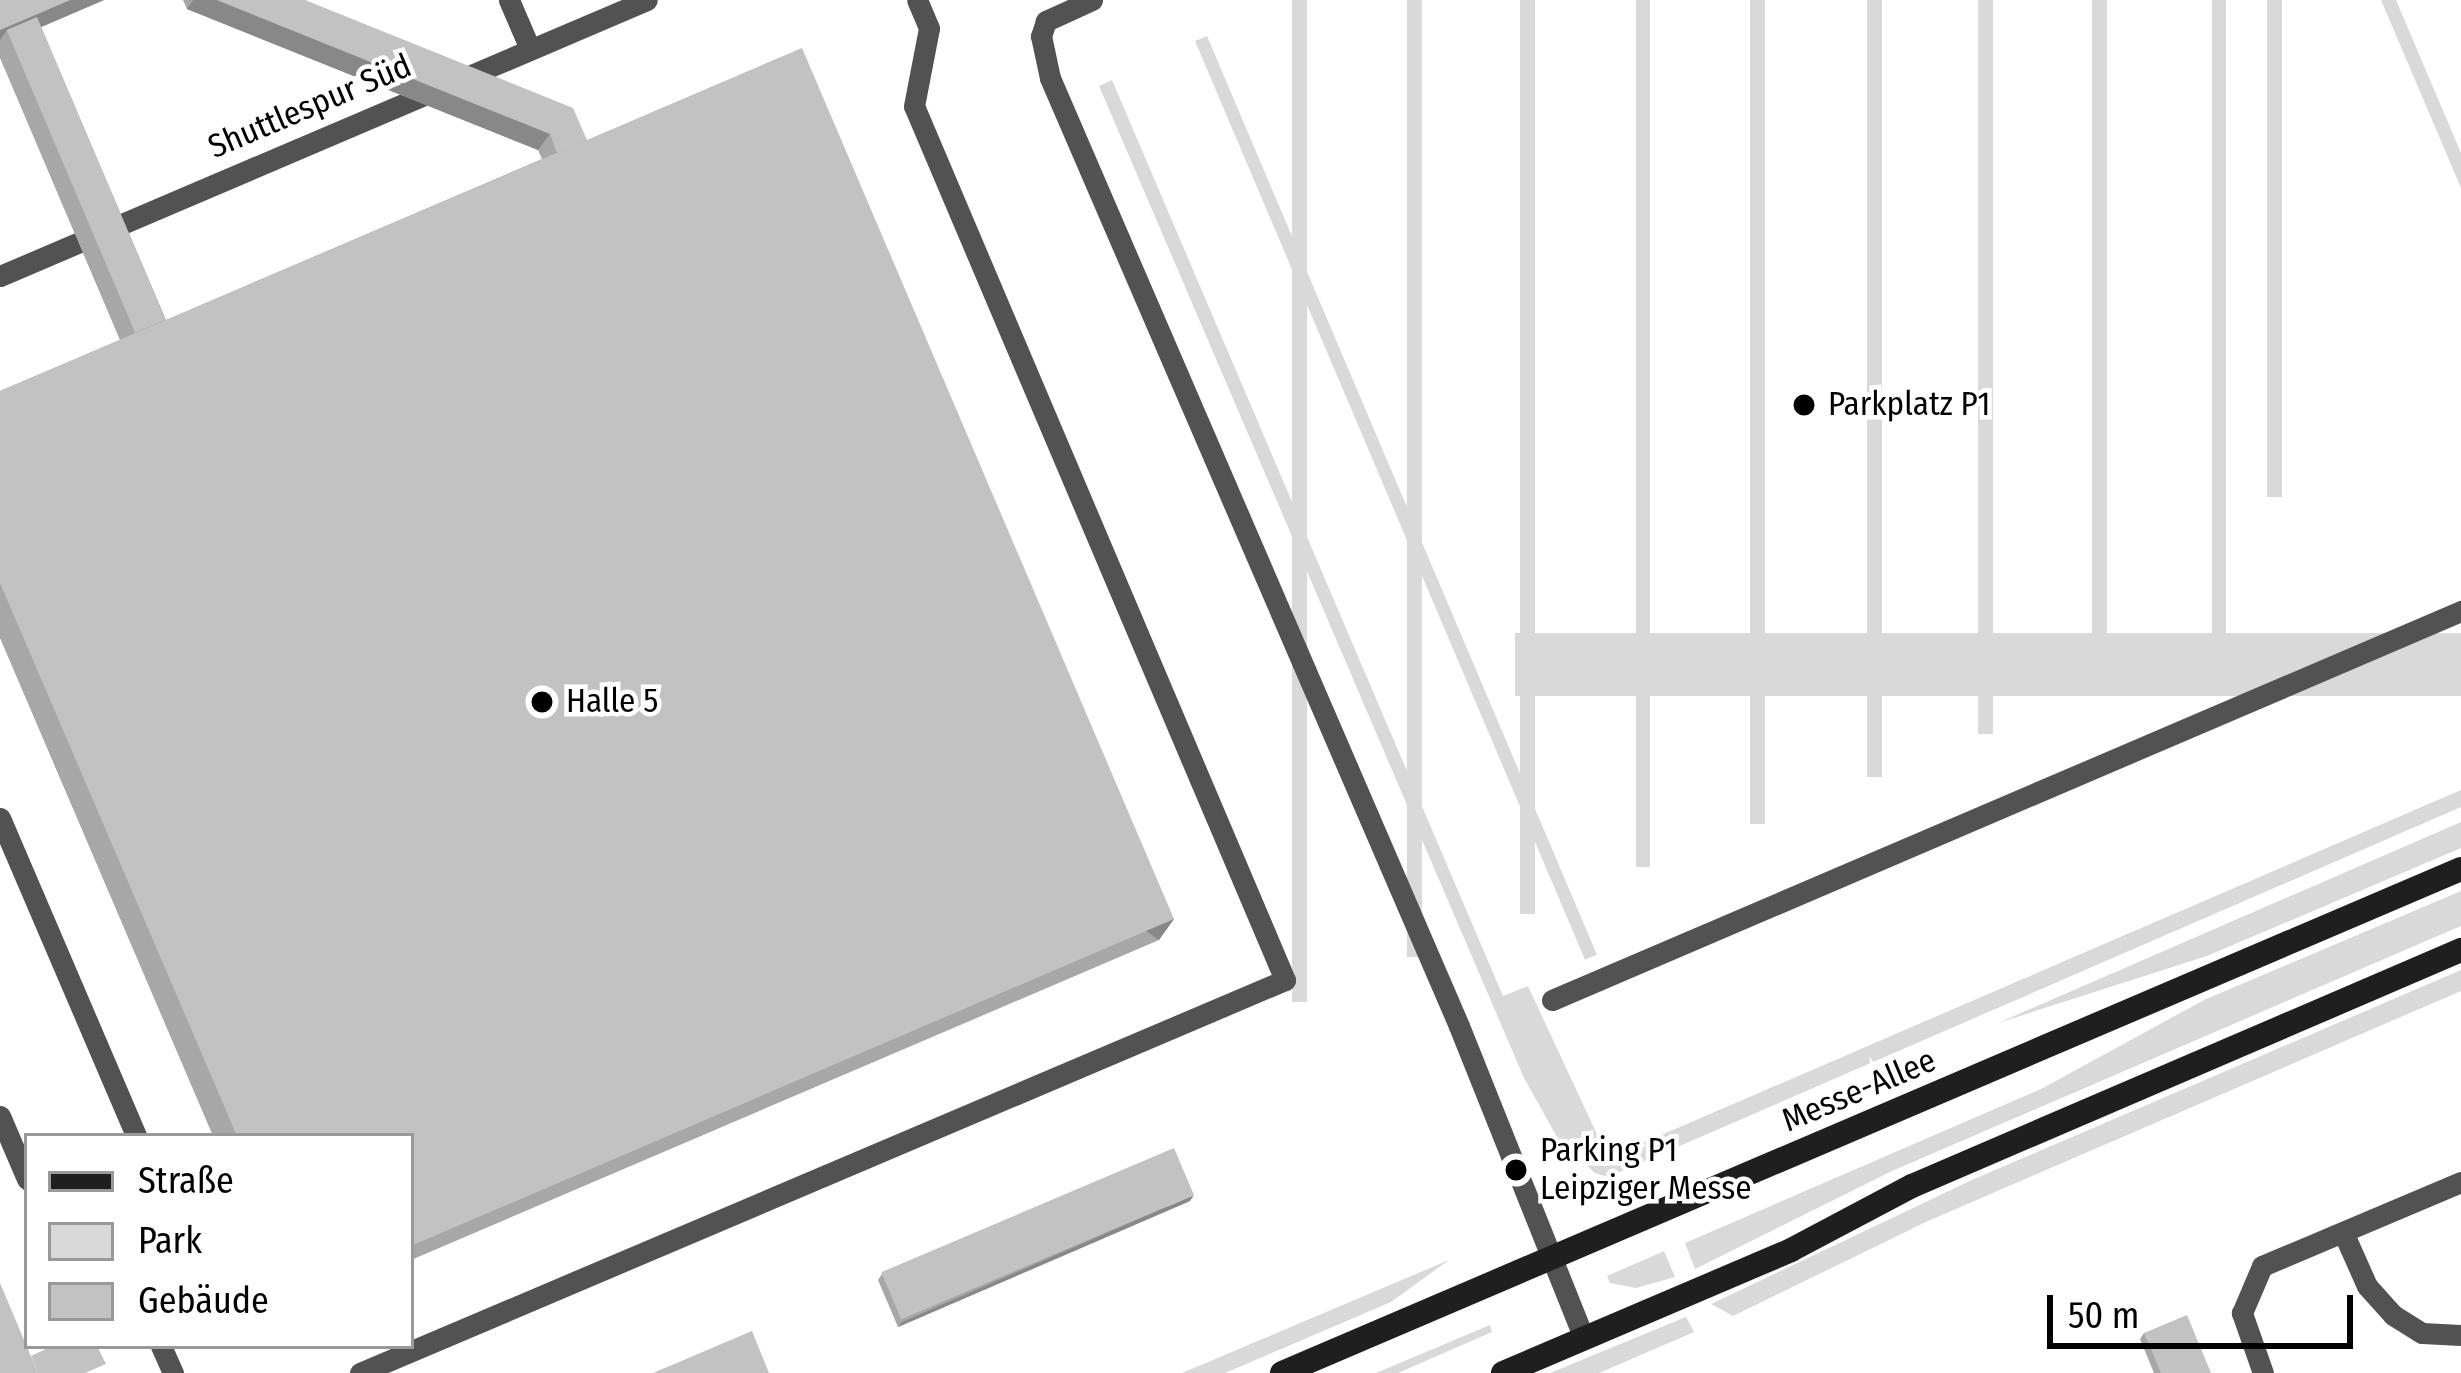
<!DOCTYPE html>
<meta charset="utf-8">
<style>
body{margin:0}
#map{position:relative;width:2461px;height:1373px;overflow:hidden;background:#fff;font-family:"Fira Sans Condensed",sans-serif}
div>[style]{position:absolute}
.green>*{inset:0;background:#d9d9d9;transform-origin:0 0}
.service>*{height:21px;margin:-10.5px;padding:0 10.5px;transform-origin:10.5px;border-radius:10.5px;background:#525252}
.secondary>*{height:24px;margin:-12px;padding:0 12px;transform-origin:12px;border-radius:12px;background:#1f1f1f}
.wall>*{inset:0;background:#a7a7a7}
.shaded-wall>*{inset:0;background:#888;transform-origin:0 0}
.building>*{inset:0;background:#c2c2c2;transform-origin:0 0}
.dots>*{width:33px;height:33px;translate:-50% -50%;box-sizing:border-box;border:6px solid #fff;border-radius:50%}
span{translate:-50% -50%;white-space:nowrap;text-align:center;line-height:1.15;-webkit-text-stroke:9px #fff;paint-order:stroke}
.street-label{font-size:33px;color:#000}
.poi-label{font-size:33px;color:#000}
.left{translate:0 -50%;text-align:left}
.legend{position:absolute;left:24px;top:1133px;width:390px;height:216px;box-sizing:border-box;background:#fff;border:3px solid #999;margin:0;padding:15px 21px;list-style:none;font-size:36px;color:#000}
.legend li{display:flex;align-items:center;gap:24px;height:60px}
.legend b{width:60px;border:3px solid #999}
.scale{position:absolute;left:2047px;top:1295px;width:306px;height:54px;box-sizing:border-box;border:6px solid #000;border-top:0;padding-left:15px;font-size:36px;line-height:42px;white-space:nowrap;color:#000;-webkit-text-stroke:9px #fff;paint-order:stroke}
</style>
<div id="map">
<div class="green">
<div style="left:1292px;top:0;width:15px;height:1002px"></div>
<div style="left:1407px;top:0;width:15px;height:957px"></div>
<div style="left:1520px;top:0;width:15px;height:914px"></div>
<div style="left:1636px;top:0;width:14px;height:867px"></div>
<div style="left:1750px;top:0;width:15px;height:824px"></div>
<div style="left:1867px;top:0;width:15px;height:777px"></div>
<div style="left:1978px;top:0;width:15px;height:734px"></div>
<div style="left:2092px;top:0;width:15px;height:689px"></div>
<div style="left:2212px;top:0;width:14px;height:638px"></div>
<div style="left:2267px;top:0;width:15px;height:497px"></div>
<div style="clip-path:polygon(2381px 0,2396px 0,2461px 153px,2461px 188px)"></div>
<div style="left:1207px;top:36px;width:998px;height:13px;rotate:67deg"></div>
<div style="clip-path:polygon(1112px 80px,1503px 996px,1528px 986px,1608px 1158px,2461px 790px,2461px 807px,1608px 1177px,1595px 1173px,1557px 1137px,1524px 1078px,1099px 86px)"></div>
<div style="left:2461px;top:633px;width:63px;height:946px;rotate:90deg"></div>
<div style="clip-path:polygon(2461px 822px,2461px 848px,2207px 956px,1998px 1023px)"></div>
<div style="clip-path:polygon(2461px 891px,2461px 926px,1892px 1171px,1695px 1269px,1685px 1243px,2041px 1089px,2204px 1000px)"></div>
<div style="clip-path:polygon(2461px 970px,2461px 991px,1928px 1221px,1733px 1316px,1711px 1304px,1972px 1180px)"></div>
<div style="clip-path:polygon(1664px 1251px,1675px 1277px,1636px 1288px,1610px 1283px,1607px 1276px)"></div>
<div style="clip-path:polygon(1449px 1260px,1391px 1302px,1225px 1373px,1182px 1373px)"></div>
<div style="clip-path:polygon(1686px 1317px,1694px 1332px,1599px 1373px,1550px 1373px)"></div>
<div style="clip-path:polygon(1490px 1325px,1492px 1332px,1398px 1373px,1376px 1373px)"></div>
</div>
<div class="service">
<div style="left:509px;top:0;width:53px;rotate:66.8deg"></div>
<div style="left:1092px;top:0;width:51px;rotate:155.5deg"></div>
<div style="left:1046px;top:21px;width:16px;rotate:108deg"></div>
<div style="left:1041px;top:36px;width:43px;rotate:77.9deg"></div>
<div style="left:1050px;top:78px;width:1032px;rotate:66.66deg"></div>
<div style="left:1459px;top:1026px;width:336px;rotate:68.2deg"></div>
<div style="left:0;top:276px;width:703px;rotate:-23.1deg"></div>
<div style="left:0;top:818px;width:346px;rotate:66.8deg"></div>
<div style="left:1552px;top:1000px;width:989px;rotate:-23.17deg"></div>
<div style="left:0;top:1116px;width:69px;rotate:66.8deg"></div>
<div style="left:2343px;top:1232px;width:59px;rotate:66deg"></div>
<div style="left:2367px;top:1286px;width:39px;rotate:48deg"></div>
<div style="left:2393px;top:1315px;width:34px;rotate:32deg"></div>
<div style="left:2422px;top:1333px;width:39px;rotate:3deg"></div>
<div style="left:161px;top:1346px;width:30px;rotate:66deg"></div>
<div style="left:360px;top:1373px;width:1005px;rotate:-23.02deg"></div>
<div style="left:1285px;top:980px;width:949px;rotate:-113deg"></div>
<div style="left:914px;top:106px;width:79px;rotate:-79.1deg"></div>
<div style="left:929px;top:28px;width:30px;rotate:-113deg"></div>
<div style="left:2263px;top:1373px;width:64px;rotate:-109.3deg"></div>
<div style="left:2242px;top:1313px;width:51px;rotate:-66.9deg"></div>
<div style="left:2262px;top:1266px;width:216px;rotate:-22.9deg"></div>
</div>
<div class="secondary">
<div style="left:1282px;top:1373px;width:1282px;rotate:-23.15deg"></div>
<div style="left:1503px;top:1373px;width:313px;rotate:-23.1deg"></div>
<div style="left:1791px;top:1250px;width:137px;rotate:-27.9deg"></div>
<div style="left:1912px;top:1186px;width:598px;rotate:-23.26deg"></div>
</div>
<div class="wall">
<div style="clip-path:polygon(0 0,104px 0,41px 27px,166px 320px,542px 159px,538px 150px,187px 9px,183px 0,305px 0,587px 140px,1174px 919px,1159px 940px,411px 1260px,411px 1136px,213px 1136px,0 638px,0 391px,120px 340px,0 58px)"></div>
<div style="clip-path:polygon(1190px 1201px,898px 1327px,878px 1280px,882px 1274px)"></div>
<div style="clip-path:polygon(2144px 1333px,2211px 1373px,2154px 1373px,2140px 1339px)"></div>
</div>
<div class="shaded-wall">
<div style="clip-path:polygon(70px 0,104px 0,11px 40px,7px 30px,0 40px,0 30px)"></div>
<div style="clip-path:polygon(193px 0,217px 0,550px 134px,538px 150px,187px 9px)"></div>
<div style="left:1174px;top:919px;width:26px;height:830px;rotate:126deg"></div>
<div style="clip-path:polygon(1194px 1195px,1190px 1201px,898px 1327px,902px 1322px)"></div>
</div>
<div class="building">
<div style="clip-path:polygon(0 0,70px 0,0 30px)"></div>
<div style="clip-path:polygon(217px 0,305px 0,573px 108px,587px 140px,557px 153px,550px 134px)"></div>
<div style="left:37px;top:17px;width:329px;height:33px;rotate:67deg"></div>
<div style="clip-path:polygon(802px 48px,1174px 919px,411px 1246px,411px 1136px,237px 1136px,0 583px,0 391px)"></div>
<div style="left:1174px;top:1148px;width:51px;height:318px;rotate:67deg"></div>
<div style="clip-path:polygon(0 1283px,38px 1373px,0 1373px)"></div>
<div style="clip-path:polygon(2187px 1315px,2211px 1373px,2161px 1373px,2144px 1333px)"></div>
<div style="clip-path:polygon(752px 1331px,769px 1373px,653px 1373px)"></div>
<div style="clip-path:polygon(52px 1346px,97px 1346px,106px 1364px,85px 1373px,38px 1373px,31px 1356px)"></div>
</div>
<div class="dots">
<div style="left:1804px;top:405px;background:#000"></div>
<div style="left:542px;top:702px;background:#000"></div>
<div style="left:1516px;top:1170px;background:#000"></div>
</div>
<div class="street-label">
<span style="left:310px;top:107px;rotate:-23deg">Shuttlespur Süd</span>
<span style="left:1859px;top:1091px;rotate:-23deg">Messe-Allee</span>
</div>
<div class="poi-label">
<span class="left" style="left:1828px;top:405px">Parkplatz P1</span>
<span class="left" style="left:566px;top:702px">Halle 5</span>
<span class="left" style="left:1540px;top:1170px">Parking P1<br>Leipziger Messe</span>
</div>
<ul class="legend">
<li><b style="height:15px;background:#1f1f1f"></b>Straße</li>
<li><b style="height:33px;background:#d9d9d9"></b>Park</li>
<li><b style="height:33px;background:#c2c2c2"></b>Gebäude</li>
</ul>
<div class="scale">50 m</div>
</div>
